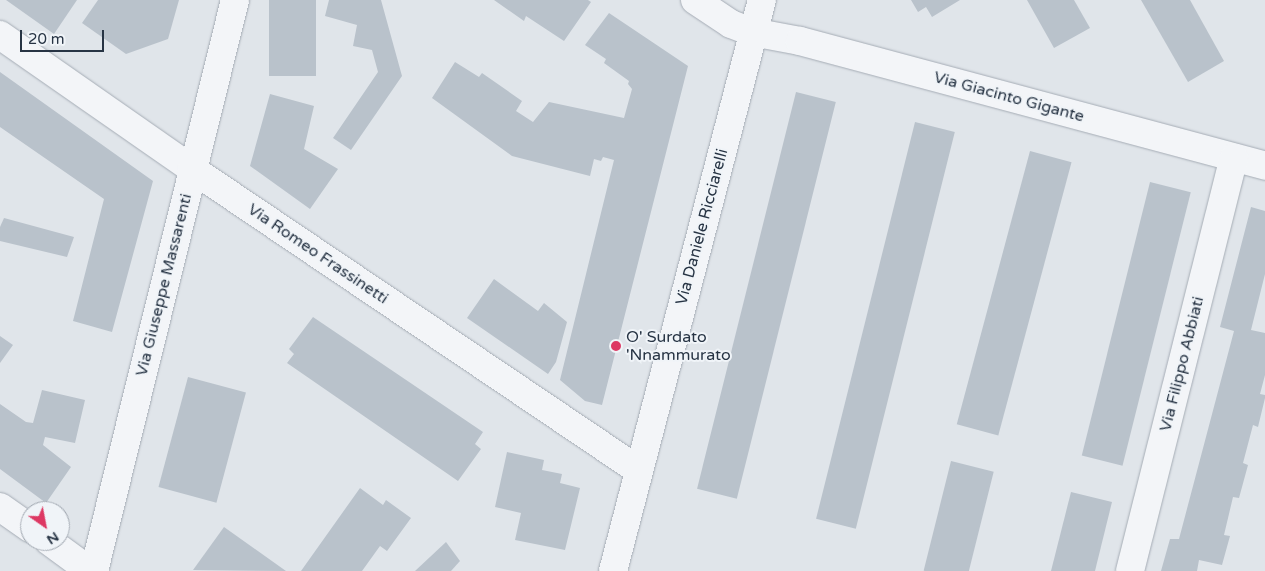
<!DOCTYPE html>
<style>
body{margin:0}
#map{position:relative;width:1265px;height:571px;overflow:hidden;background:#e0e5ea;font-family:"Varela Round",sans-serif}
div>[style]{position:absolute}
.building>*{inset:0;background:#b9c2cb;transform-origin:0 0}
.roads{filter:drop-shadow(0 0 1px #a5acb5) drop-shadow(0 0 1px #a5acb5)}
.minor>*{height:28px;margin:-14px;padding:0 14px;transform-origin:14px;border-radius:14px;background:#f3f5f8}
.dots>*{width:14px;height:14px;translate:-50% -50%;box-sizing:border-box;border:2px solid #f0f4f8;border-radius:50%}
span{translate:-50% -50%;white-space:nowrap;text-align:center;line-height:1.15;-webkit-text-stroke:4px #f0f4f8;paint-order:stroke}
.street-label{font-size:16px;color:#273444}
.poi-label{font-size:16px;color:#273444}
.left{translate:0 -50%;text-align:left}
.north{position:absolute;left:20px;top:501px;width:50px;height:50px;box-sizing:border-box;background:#f0f4f8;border:1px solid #a0a7b0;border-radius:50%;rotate:147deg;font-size:14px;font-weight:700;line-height:20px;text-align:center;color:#273444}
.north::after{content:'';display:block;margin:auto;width:18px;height:22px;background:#dd3863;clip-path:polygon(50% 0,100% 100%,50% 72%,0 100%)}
.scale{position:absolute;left:20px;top:30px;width:84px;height:22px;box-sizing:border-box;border:2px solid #273444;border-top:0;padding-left:6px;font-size:15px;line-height:18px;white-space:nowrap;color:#273444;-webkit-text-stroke:4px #f0f4f8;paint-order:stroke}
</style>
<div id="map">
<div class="building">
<div style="clip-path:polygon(6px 0,77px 0,54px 34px)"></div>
<div style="clip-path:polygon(98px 0,179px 0,168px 39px,126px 54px,82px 23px)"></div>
<div style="left:269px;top:0;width:47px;height:76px"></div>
<div style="clip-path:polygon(329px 0,381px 0,402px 76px,351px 150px,333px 138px,378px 72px,372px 50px,353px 46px,357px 25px,325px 16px)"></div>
<div style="clip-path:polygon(494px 0,588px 0,591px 2px,564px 41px,526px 16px,524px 21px)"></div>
<div style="clip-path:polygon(911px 0,960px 0,932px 17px,926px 7px,918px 12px)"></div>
<div style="clip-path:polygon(1027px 0,1074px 0,1090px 28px,1054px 48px)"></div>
<div style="clip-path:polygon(1141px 0,1190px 0,1224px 61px,1188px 82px)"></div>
<div style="clip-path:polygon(609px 13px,688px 66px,602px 405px,585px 401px,560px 380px,614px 160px,603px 157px,601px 161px,594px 159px,590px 176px,512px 156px,432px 98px,455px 62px,479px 77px,482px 73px,522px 101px,516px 111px,533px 122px,549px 102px,624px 118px,632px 89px,628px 84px,629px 81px,604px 63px,606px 59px,585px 45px)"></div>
<div style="clip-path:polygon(0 72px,153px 181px,112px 332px,73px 321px,104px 199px,0 127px)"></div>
<div style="left:796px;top:92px;width:41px;height:409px;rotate:14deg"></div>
<div style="clip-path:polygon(270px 94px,314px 106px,304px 149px,338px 169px,310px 209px,250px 166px)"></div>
<div style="left:915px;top:122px;width:41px;height:409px;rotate:14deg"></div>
<div style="left:1030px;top:151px;width:43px;height:283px;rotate:15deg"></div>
<div style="left:1150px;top:182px;width:42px;height:282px;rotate:14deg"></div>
<div style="clip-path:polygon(1251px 207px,1265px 211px,1265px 274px,1251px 330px,1265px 333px,1265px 375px,1260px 394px,1265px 395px,1265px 398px,1258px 427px,1253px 425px,1243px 463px,1248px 465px,1239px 498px,1233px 497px,1224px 535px,1230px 536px,1222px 565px,1199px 560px,1197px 571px,1161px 571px,1170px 539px,1179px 539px,1234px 331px,1220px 327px)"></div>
<div style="clip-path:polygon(4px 218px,74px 237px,67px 257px,0 241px,0 227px)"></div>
<div style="clip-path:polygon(494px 279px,538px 311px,544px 303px,567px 322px,556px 362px,548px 374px,467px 318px)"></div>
<div style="clip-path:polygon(313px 317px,483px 432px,475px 444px,481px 449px,458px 481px,287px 363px,294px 354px,289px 349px)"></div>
<div style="clip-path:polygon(0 336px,13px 345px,0 363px)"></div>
<div style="left:188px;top:377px;width:60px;height:114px;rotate:15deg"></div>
<div style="clip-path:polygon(42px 390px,85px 400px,75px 443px,45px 437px,43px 445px,71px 467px,46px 503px,0 469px,0 404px,26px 422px,33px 423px)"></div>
<div style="clip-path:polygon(507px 452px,544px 460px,542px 470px,562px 474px,560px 483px,580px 488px,565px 550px,515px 540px,521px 513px,495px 507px)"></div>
<div style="left:951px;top:461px;width:44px;height:113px;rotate:14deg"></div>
<div style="clip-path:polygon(360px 488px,383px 505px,386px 500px,411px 518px,387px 551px,380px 546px,362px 571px,301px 571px)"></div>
<div style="clip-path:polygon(1071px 492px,1112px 502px,1095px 571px,1051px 571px)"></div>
<div style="clip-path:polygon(224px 527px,286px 571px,193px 570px)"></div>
<div style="clip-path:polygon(446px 542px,460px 561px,451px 571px,415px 571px)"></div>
</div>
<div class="roads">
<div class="minor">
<div style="left:695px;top:0;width:43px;rotate:33.7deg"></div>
<div style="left:731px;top:24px;width:22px;rotate:21deg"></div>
<div style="left:752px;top:32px;width:49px;rotate:10.6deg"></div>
<div style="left:800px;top:41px;width:482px;rotate:15deg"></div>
<div style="left:0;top:35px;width:234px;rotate:34.9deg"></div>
<div style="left:192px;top:169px;width:538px;rotate:34.01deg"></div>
<div style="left:0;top:507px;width:37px;rotate:35deg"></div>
<div style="left:49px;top:541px;width:51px;rotate:36.2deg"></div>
<div style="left:94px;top:571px;width:588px;rotate:-76.13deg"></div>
<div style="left:613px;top:571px;width:590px;rotate:-75.38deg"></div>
<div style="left:1130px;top:571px;width:426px;rotate:-75.9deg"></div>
</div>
</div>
<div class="dots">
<div style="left:616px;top:346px;background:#dd3863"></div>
</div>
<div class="street-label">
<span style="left:1009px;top:97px;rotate:15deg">Via Giacinto Gigante</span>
<span style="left:702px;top:227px;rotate:-75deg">Via Daniele Ricciarelli</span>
<span style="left:318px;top:254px;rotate:34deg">Via Romeo Frassinetti</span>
<span style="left:164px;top:285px;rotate:-76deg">Via Giuseppe Massarenti</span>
<span style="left:1182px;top:364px;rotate:-76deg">Via Filippo Abbiati</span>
</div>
<div class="poi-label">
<span class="left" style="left:626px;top:346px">O' Surdato<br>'Nnammurato</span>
</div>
<div class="north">N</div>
<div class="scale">20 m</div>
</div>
